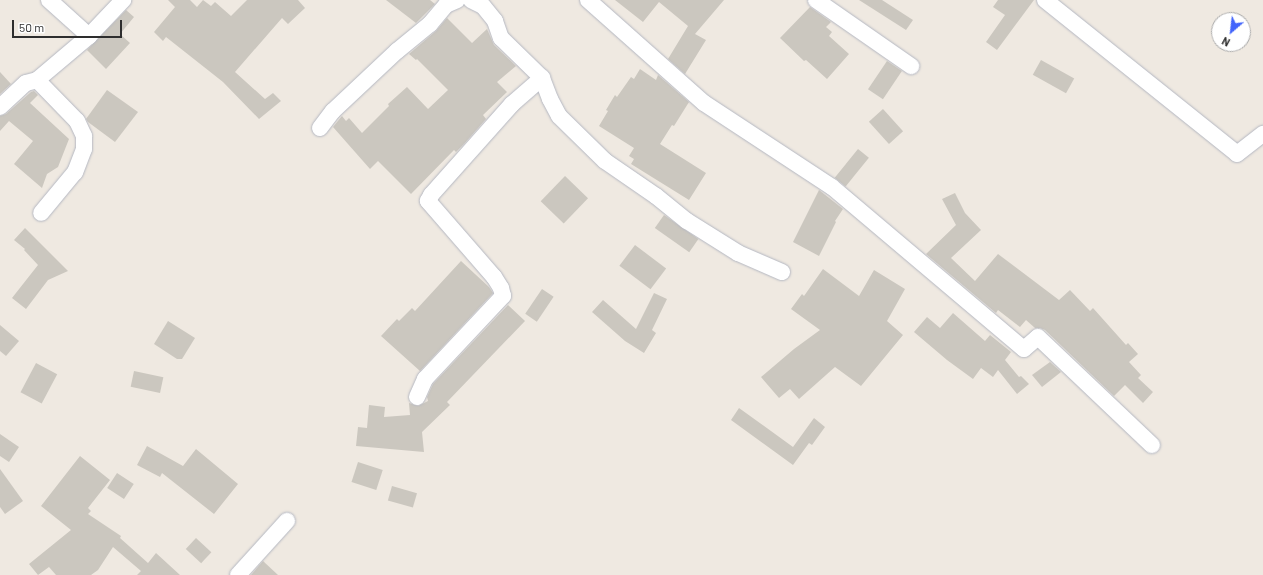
<!DOCTYPE html>
<style>
body{margin:0}
#map{position:relative;width:1263px;height:575px;overflow:hidden;background:#efe9e1;font-family:Barlow,sans-serif}
div>[style]{position:absolute}
.building>*{inset:0;background:#cbc7bf;transform-origin:0 0}
.roads{filter:drop-shadow(0 0 1px #b4b7c1) drop-shadow(0 0 1px #b4b7c1)}
.street>*{height:16px;margin:-8px;padding:0 8px;transform-origin:8px;border-radius:8px;background:#fff}
span{translate:-50% -50%;white-space:nowrap;text-align:center;line-height:1.15;-webkit-text-stroke:3px #fff;paint-order:stroke}
.north{position:absolute;left:1211px;top:12px;width:40px;height:40px;box-sizing:border-box;background:#fff;border:1px solid #ababab;border-radius:50%;rotate:208deg;font-size:11px;font-weight:700;line-height:16px;text-align:center;color:#2e2e2e}
.north::after{content:'';display:block;margin:auto;width:14px;height:18px;background:#4264fb;clip-path:polygon(50% 0,100% 100%,50% 72%,0 100%)}
.scale{position:absolute;left:12px;top:20px;width:110px;height:18px;box-sizing:border-box;border:2px solid #2e2e2e;border-top:0;padding-left:5px;font-size:12px;line-height:14px;white-space:nowrap;color:#2e2e2e;-webkit-text-stroke:3px #fff;paint-order:stroke}
</style>
<div id="map">
<div class="building">
<div style="clip-path:polygon(168px 0,190px 0,197px 7px,203px 0,211px 6px,215px 2px,231px 16px,247px 0,298px 0,305px 8px,288px 24px,282px 18px,235px 72px,265px 99px,273px 93px,281px 101px,259px 119px,223px 82px,166px 37px,163px 41px,154px 32px,175px 7px)"></div>
<div style="clip-path:polygon(386px 0,430px 0,435px 4px,416px 23px)"></div>
<div style="clip-path:polygon(615px 0,724px 0,695px 34px,706px 40px,685px 74px,668px 59px,688px 26px,659px 2px,643px 22px)"></div>
<div style="clip-path:polygon(859px 0,882px 0,913px 20px,906px 30px)"></div>
<div style="clip-path:polygon(998px 0,1034px 0,997px 50px,986px 42px,1005px 15px,993px 7px)"></div>
<div style="clip-path:polygon(810px 7px,831px 22px,826px 27px,832px 32px,829px 36px,849px 54px,827px 79px,806px 60px,804px 61px,780px 38px)"></div>
<div style="clip-path:polygon(126px 10px,134px 17px,120px 34px,130px 43px,106px 69px,87px 50px)"></div>
<div style="clip-path:polygon(447px 18px,472px 43px,487px 29px,494px 45px,516px 66px,497px 82px,507px 92px,483px 115px,486px 119px,464px 144px,456px 152px,454px 150px,411px 194px,378px 161px,370px 169px,333px 127px,342px 116px,346px 121px,349px 118px,362px 133px,389px 106px,388px 104px,407px 87px,428px 109px,448px 90px,417px 59px,416px 60px,409px 54px,436px 31px)"></div>
<div style="left:1041px;top:60px;width:38px;height:17px;rotate:29deg"></div>
<div style="left:887px;top:61px;width:18px;height:34px;rotate:34deg"></div>
<div style="clip-path:polygon(640px 69px,656px 80px,658px 75px,689px 102px,674px 126px,672px 125px,660px 144px,706px 173px,689px 200px,631px 164px,634px 159px,629px 156px,634px 148px,599px 126px,608px 111px,606px 110px,615px 95px,617px 97px,631px 77px,634px 79px)"></div>
<div style="clip-path:polygon(0 72px,11px 84px,0 94px)"></div>
<div style="clip-path:polygon(107px 90px,138px 112px,115px 142px,88px 122px,86px 119px)"></div>
<div style="clip-path:polygon(34px 91px,38px 95px,30px 103px,69px 139px,58px 167px,47px 174px,42px 188px,14px 164px,33px 141px,9px 121px,0 131px,0 116px,6px 114px,31px 92px)"></div>
<div style="left:883px;top:109px;width:30px;height:19px;rotate:48deg"></div>
<div style="left:858px;top:149px;width:14px;height:37px;rotate:39deg"></div>
<div style="left:565px;top:176px;width:32px;height:35px;rotate:44deg"></div>
<div style="clip-path:polygon(819px 190px,843px 209px,835px 221px,836px 222px,819px 256px,793px 242px)"></div>
<div style="clip-path:polygon(955px 193px,965px 213px,981px 230px,951px 258px,975px 281px,998px 254px,1059px 300px,1070px 290px,1090px 311px,1093px 308px,1126px 345px,1128px 343px,1138px 354px,1129px 362px,1141px 375px,1138px 378px,1153px 392px,1143px 403px,1125px 385px,1114px 396px,1045px 330px,1040px 328px,1035px 328px,1026px 320px,1020px 327px,998px 310px,996px 313px,926px 254px,956px 225px,942px 199px)"></div>
<div style="left:664px;top:215px;width:42px;height:16px;rotate:35deg"></div>
<div style="clip-path:polygon(25px 228px,68px 271px,48px 280px,26px 309px,12px 298px,38px 265px,24px 250px,25px 249px,14px 240px)"></div>
<div style="left:635px;top:245px;width:39px;height:26px;rotate:37deg"></div>
<div style="clip-path:polygon(461px 261px,489px 287px,493px 293px,420px 371px,381px 336px,397px 319px,399px 321px,412px 308px,415px 311px)"></div>
<div style="clip-path:polygon(823px 269px,859px 296px,874px 270px,905px 289px,887px 321px,903px 335px,861px 386px,835px 367px,799px 399px,790px 389px,779px 398px,761px 377px,794px 349px,820px 330px,791px 309px,802px 294px,804px 296px)"></div>
<div style="left:542px;top:289px;width:14px;height:30px;rotate:34deg"></div>
<div style="clip-path:polygon(654px 293px,667px 299px,652px 330px,656px 333px,644px 353px,625px 341px,592px 312px,603px 300px,636px 329px)"></div>
<div style="clip-path:polygon(508px 305px,525px 321px,447px 402px,450px 405px,422px 432px,424px 452px,356px 446px,358px 427px,367px 428px,369px 405px,385px 407px,384px 417px,410px 415px,409px 403px,418px 406px,428px 401px,427px 397px,433px 384px)"></div>
<div style="clip-path:polygon(953px 313px,985px 341px,990px 335px,1011px 352px,1005px 360px,1019px 377px,1021px 376px,1029px 384px,1017px 394px,998px 370px,993px 377px,981px 368px,973px 379px,947px 360px,914px 332px,927px 317px,940px 328px)"></div>
<div style="clip-path:polygon(168px 321px,195px 338px,182px 359px,177px 359px,154px 344px)"></div>
<div style="clip-path:polygon(0 325px,19px 341px,6px 356px,0 351px)"></div>
<div style="clip-path:polygon(1050px 362px,1061px 372px,1042px 387px,1032px 375px)"></div>
<div style="left:36px;top:363px;width:24px;height:33px;rotate:28deg"></div>
<div style="left:134px;top:371px;width:30px;height:16px;rotate:12deg"></div>
<div style="clip-path:polygon(739px 408px,793px 447px,814px 418px,825px 427px,812px 445px,809px 443px,793px 465px,731px 420px)"></div>
<div style="clip-path:polygon(0 434px,19px 447px,9px 462px,0 456px)"></div>
<div style="clip-path:polygon(147px 446px,183px 466px,196px 449px,238px 484px,214px 514px,162px 473px,160px 477px,137px 465px)"></div>
<div style="clip-path:polygon(80px 456px,110px 480px,88px 508px,91px 511px,88px 514px,121px 536px,120px 538px,148px 563px,156px 553px,180px 575px,137px 575px,141px 571px,113px 547px,98px 570px,91px 575px,56px 575px,49px 567px,38px 575px,29px 564px,71px 530px,41px 506px)"></div>
<div style="left:358px;top:462px;width:26px;height:21px;rotate:18deg"></div>
<div style="clip-path:polygon(0 469px,23px 501px,5px 514px,0 507px)"></div>
<div style="left:117px;top:473px;width:20px;height:18px;rotate:33deg"></div>
<div style="left:392px;top:486px;width:26px;height:15px;rotate:16deg"></div>
<div style="left:196px;top:538px;width:21px;height:15px;rotate:43deg"></div>
<div style="clip-path:polygon(263px 561px,278px 575px,251px 575px)"></div>
</div>
<div class="roads">
<div class="street">
<div style="left:49px;top:0;width:54px;rotate:42deg"></div>
<div style="left:471px;top:0;width:13px;rotate:27deg"></div>
<div style="left:483px;top:6px;width:19px;rotate:51deg"></div>
<div style="left:495px;top:21px;width:18px;rotate:71deg"></div>
<div style="left:501px;top:38px;width:57px;rotate:44.3deg"></div>
<div style="left:542px;top:78px;width:22px;rotate:69deg"></div>
<div style="left:550px;top:99px;width:19px;rotate:62deg"></div>
<div style="left:559px;top:116px;width:64px;rotate:44.4deg"></div>
<div style="left:605px;top:161px;width:62px;rotate:34.5deg"></div>
<div style="left:656px;top:196px;width:40px;rotate:39deg"></div>
<div style="left:687px;top:221px;width:60px;rotate:32.1deg"></div>
<div style="left:738px;top:253px;width:48px;rotate:23.4deg"></div>
<div style="left:588px;top:0;width:155px;rotate:41.6deg"></div>
<div style="left:704px;top:103px;width:153px;rotate:33.3deg"></div>
<div style="left:832px;top:187px;width:251px;rotate:40.2deg"></div>
<div style="left:1024px;top:349px;width:18px;rotate:-41deg"></div>
<div style="left:1038px;top:337px;width:157px;rotate:43.5deg"></div>
<div style="left:816px;top:0;width:116px;rotate:34.8deg"></div>
<div style="left:1045px;top:0;width:246px;rotate:38.7deg"></div>
<div style="left:1237px;top:154px;width:33px;rotate:-38deg"></div>
<div style="left:37px;top:80px;width:57px;rotate:45.7deg"></div>
<div style="left:77px;top:121px;width:17px;rotate:65deg"></div>
<div style="left:84px;top:136px;width:13px;rotate:90deg"></div>
<div style="left:84px;top:149px;width:25px;rotate:111deg"></div>
<div style="left:75px;top:172px;width:53px;rotate:129.7deg"></div>
<div style="left:0;top:107px;width:35px;rotate:-43deg"></div>
<div style="left:26px;top:83px;width:11px;rotate:-15deg"></div>
<div style="left:37px;top:80px;width:68px;rotate:-40.2deg"></div>
<div style="left:89px;top:36px;width:50px;rotate:-46.6deg"></div>
<div style="left:320px;top:128px;width:21px;rotate:-53deg"></div>
<div style="left:333px;top:111px;width:88px;rotate:-43.2deg"></div>
<div style="left:397px;top:51px;width:43px;rotate:-39.3deg"></div>
<div style="left:430px;top:24px;width:25px;rotate:-50deg"></div>
<div style="left:446px;top:5px;width:12px;rotate:-24deg"></div>
<div style="left:417px;top:397px;width:20px;rotate:-66deg"></div>
<div style="left:425px;top:379px;width:114px;rotate:-46.8deg"></div>
<div style="left:503px;top:296px;width:8px;rotate:-104deg"></div>
<div style="left:501px;top:288px;width:13px;rotate:-122deg"></div>
<div style="left:494px;top:277px;width:101px;rotate:-131deg"></div>
<div style="left:428px;top:201px;width:7px;rotate:-63deg"></div>
<div style="left:431px;top:195px;width:122px;rotate:-48.3deg"></div>
<div style="left:512px;top:104px;width:40px;rotate:-41deg"></div>
<div style="left:238px;top:575px;width:73px;rotate:-47.8deg"></div>
</div>
</div>
<div class="north">N</div>
<div class="scale">50 m</div>
</div>
